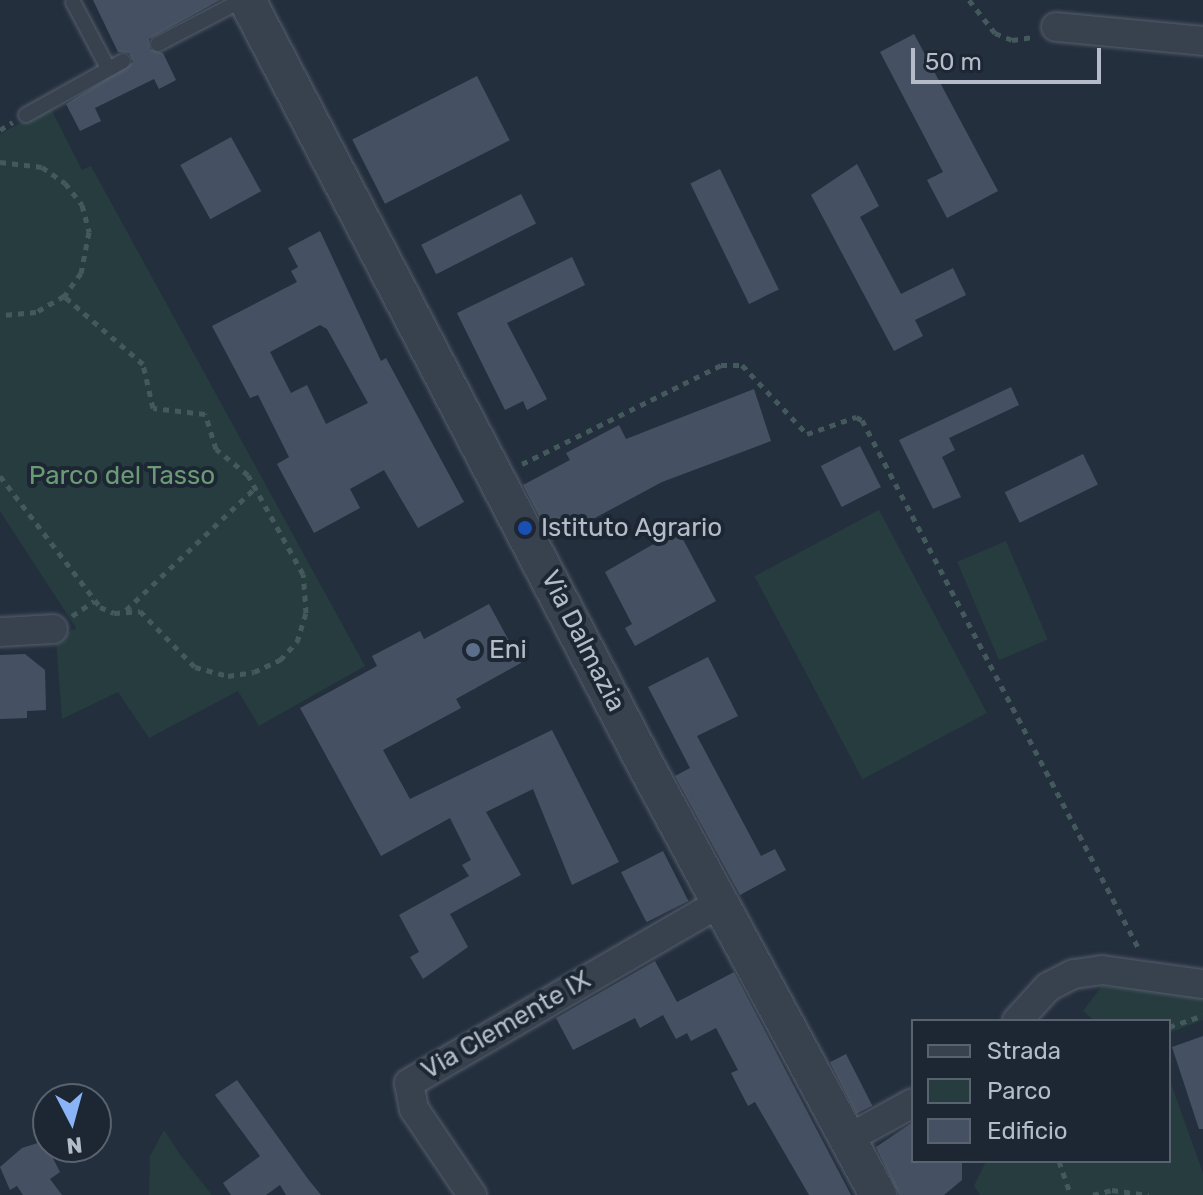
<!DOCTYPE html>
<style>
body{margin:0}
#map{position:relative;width:1203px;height:1195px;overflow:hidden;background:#242f3e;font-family:Rubik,sans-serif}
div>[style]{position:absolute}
.green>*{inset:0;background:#263c3f;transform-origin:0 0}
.building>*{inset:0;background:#455162;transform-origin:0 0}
.path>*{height:5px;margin-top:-2.5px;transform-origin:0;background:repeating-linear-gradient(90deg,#44595c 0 6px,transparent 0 12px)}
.roads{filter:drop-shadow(0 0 2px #565f6c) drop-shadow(0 0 2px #565f6c)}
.service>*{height:14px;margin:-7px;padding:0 7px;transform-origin:7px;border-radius:7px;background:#38414e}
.minor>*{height:28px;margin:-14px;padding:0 14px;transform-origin:14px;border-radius:14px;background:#38414e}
.tertiary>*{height:36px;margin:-18px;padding:0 18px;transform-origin:18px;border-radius:18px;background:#38414e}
.dots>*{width:22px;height:22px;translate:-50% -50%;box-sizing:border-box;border:4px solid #1d2633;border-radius:50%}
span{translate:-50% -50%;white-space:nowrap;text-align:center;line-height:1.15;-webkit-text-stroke:8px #1d2633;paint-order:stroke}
.park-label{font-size:26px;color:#6b9a76}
.poi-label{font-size:26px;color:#b4bcc9}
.left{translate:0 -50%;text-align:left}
.street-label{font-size:26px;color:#b4bcc9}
.legend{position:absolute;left:911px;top:1019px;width:260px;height:144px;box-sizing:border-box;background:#1d2633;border:2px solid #59626f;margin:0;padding:10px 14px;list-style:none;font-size:24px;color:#b4bcc9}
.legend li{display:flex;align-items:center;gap:16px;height:40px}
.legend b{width:40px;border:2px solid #59626f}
.north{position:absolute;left:32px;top:1083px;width:80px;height:80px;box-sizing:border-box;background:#1d2633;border:2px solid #59626f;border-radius:50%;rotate:174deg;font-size:22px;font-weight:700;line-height:32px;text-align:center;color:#b4bcc9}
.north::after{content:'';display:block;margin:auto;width:28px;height:36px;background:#8ab4f8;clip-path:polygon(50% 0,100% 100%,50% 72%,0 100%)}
.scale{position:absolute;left:911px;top:48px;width:190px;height:36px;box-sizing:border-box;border:4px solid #b4bcc9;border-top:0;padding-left:10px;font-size:24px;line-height:28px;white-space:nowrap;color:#b4bcc9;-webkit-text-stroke:6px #1d2633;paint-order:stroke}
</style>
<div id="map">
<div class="green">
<div style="clip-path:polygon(50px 107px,82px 170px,91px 166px,365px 666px,259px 726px,238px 691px,149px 738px,118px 692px,62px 719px,56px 640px,76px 628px,0 511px,0 134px)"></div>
<div style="left:879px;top:510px;width:230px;height:141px;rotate:62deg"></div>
<div style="left:1006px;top:541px;width:107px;height:53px;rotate:67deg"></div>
<div style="clip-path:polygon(1102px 986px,1203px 995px,1203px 1020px,1169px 1033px,1169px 1021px,1095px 1021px,1083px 1011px)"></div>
<div style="clip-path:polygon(1169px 1078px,1203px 1173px,1203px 1195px,980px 1195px,974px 1186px,986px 1161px,1169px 1161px)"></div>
<div style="clip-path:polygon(164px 1130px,181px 1156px,212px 1195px,149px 1195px,150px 1156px)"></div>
</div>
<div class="building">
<div style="clip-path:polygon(93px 0,220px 0,149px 39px,150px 49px,163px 53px,176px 80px,159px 89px,154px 79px,95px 108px,101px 121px,80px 131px,66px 104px,133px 62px,129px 53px,118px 52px)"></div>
<div style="clip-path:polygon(914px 34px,998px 191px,947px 218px,927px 180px,943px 172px,880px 52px)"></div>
<div style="left:477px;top:76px;width:72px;height:140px;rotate:63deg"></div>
<div style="left:231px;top:137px;width:62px;height:58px;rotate:61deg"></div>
<div style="clip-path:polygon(857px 164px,879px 206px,860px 217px,901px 294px,953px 268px,966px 295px,915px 320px,923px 336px,894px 351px,811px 195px)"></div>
<div style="left:720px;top:169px;width:134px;height:33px;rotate:64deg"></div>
<div style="left:521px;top:194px;width:33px;height:112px;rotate:63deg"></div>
<div style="clip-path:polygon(evenodd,320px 231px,381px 361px,386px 358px,464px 502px,418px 528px,384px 470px,350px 489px,360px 508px,314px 533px,277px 464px,289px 457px,258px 395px,250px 398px,212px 326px,297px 282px,291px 271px,298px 267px,288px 248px,320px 231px,320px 325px,327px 329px,368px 403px,326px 424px,307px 385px,291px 393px,270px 352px,320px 325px)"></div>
<div style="clip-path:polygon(572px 257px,585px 285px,507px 323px,547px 399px,527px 410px,523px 401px,505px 410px,457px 313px)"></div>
<div style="clip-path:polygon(1011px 387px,1019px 405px,949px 438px,955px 450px,942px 457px,961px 497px,933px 509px,899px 440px)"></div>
<div style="clip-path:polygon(754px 389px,771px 441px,662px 482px,552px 541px,523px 485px,570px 460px,566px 453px,619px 425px,626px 439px)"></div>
<div style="left:860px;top:446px;width:46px;height:44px;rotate:63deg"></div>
<div style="left:1083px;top:454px;width:34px;height:87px;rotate:64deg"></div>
<div style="clip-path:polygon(678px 530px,716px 601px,635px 646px,625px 628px,632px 624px,605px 572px)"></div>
<div style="clip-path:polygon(489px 604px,521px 663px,456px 699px,461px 708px,383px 750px,410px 799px,552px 730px,619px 862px,572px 885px,533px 789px,486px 812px,521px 875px,450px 914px,468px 947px,423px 979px,410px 957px,419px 952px,399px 915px,469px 876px,462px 865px,471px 860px,450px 818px,381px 856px,300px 708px,377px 666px,372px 656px,420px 631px,424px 639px)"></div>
<div style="clip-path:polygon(25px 654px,45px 670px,46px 710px,27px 711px,27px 718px,0 719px,0 655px)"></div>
<div style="clip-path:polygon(708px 657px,738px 716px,697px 736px,761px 856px,775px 849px,786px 870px,740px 895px,675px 776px,690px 768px,648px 687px)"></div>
<div style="left:663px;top:851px;width:56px;height:47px;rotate:63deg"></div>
<div style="clip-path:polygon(655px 961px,677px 1002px,734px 972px,851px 1195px,809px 1195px,755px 1102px,748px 1106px,731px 1073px,738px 1070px,716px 1028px,691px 1041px,687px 1033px,676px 1039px,663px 1015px,640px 1028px,635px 1018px,573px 1050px,556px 1018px)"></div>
<div style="clip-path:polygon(1203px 1036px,1203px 1129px,1199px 1129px,1172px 1047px)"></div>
<div style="left:846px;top:1054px;width:58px;height:18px;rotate:63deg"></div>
<div style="clip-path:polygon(237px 1080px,308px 1179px,321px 1195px,286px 1195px,280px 1185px,266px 1195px,231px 1195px,223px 1183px,260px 1156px,215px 1095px)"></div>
<div style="clip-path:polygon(913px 1122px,913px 1161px,962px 1161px,962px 1180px,944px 1195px,899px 1195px,876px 1147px)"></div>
<div style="clip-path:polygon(44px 1141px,60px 1172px,50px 1179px,62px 1195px,23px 1195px,17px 1186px,10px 1190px,0 1167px,22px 1148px)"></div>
</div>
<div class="path">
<div style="left:969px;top:0;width:42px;rotate:51.8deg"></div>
<div style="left:995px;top:33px;width:18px;rotate:22deg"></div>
<div style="left:1012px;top:40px;width:21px;rotate:-8deg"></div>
<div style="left:0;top:130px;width:15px;rotate:-32deg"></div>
<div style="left:0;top:162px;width:42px;rotate:6.8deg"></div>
<div style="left:42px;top:167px;width:28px;rotate:35deg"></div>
<div style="left:65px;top:183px;width:28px;rotate:52deg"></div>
<div style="left:82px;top:205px;width:28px;rotate:75deg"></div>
<div style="left:89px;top:232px;width:42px;rotate:101deg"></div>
<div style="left:81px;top:273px;width:29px;rotate:126deg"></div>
<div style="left:64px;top:296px;width:32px;rotate:150deg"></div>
<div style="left:36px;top:312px;width:36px;rotate:175deg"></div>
<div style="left:522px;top:464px;width:222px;rotate:-26.4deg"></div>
<div style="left:721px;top:365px;width:21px"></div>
<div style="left:742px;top:365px;width:95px;rotate:46.7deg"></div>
<div style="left:807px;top:434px;width:52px;rotate:-19.1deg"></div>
<div style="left:856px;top:417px;width:7px;rotate:27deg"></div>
<div style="left:862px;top:420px;width:599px;rotate:62.37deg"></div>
<div style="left:0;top:476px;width:165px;rotate:52.6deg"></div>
<div style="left:100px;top:607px;width:15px;rotate:23deg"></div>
<div style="left:114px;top:613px;width:26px;rotate:-4deg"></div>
<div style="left:140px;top:611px;width:78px;rotate:45.5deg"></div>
<div style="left:195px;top:667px;width:34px;rotate:15deg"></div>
<div style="left:228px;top:676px;width:26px;rotate:-9deg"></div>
<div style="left:254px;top:672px;width:29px;rotate:-25deg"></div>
<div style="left:280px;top:660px;width:25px;rotate:-47deg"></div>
<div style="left:297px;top:642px;width:30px;rotate:-73deg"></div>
<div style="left:306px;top:613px;width:39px;rotate:-94deg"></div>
<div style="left:303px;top:574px;width:113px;rotate:-119.1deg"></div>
<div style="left:248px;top:475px;width:41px;rotate:-140.9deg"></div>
<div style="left:216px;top:449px;width:37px;rotate:-107deg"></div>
<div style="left:205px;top:414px;width:52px;rotate:-173.4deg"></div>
<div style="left:153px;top:408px;width:45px;rotate:-102.8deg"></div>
<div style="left:143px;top:364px;width:104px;rotate:-139.3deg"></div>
<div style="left:126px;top:610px;width:178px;rotate:-43.4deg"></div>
<div style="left:72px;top:616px;width:27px;rotate:-34deg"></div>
<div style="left:1169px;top:1027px;width:36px;rotate:-19deg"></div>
<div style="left:1059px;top:1161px;width:36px;rotate:71deg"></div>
<div style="left:1093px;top:1195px;width:20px;rotate:-15deg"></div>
<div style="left:1112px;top:1190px;width:37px;rotate:8deg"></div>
</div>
<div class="roads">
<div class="service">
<div style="left:73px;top:2px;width:75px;rotate:62.1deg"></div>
<div style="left:158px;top:44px;width:95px;rotate:-27.6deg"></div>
<div style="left:26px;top:115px;width:111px;rotate:-29.1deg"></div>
</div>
<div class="minor">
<div style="left:1056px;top:27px;width:148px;rotate:5.4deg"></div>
<div style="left:0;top:632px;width:53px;rotate:-3.2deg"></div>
<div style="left:1017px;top:1021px;width:46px;rotate:-47.6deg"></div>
<div style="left:1048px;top:987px;width:29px;rotate:-27deg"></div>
<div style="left:1074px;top:974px;width:28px;rotate:-8deg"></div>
<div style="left:1102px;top:970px;width:102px;rotate:7.9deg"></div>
<div style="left:847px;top:1139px;width:75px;rotate:-28.6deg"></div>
<div style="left:472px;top:1195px;width:104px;rotate:-124deg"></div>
<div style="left:414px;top:1109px;width:26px;rotate:-101deg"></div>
<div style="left:409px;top:1083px;width:358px;rotate:-30.1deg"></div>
</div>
<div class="tertiary">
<div style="left:247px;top:0;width:861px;rotate:62.48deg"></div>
<div style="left:645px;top:764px;width:490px;rotate:61.6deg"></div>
</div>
</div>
<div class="dots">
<div style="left:525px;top:528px;background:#1a4fb4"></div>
<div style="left:473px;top:650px;background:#5c6f8a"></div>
</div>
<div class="park-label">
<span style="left:122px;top:476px">Parco del Tasso</span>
</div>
<div class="poi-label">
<span class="left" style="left:541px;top:528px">Istituto Agrario</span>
<span class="left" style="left:489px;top:650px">Eni</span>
</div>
<div class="street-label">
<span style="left:583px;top:641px;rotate:63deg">Via Dalmazia</span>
<span style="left:506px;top:1025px;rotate:-30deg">Via Clemente IX</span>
</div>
<ul class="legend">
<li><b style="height:10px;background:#38414e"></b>Strada</li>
<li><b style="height:22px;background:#263c3f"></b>Parco</li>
<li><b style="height:22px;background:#455162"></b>Edificio</li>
</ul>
<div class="north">N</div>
<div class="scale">50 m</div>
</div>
